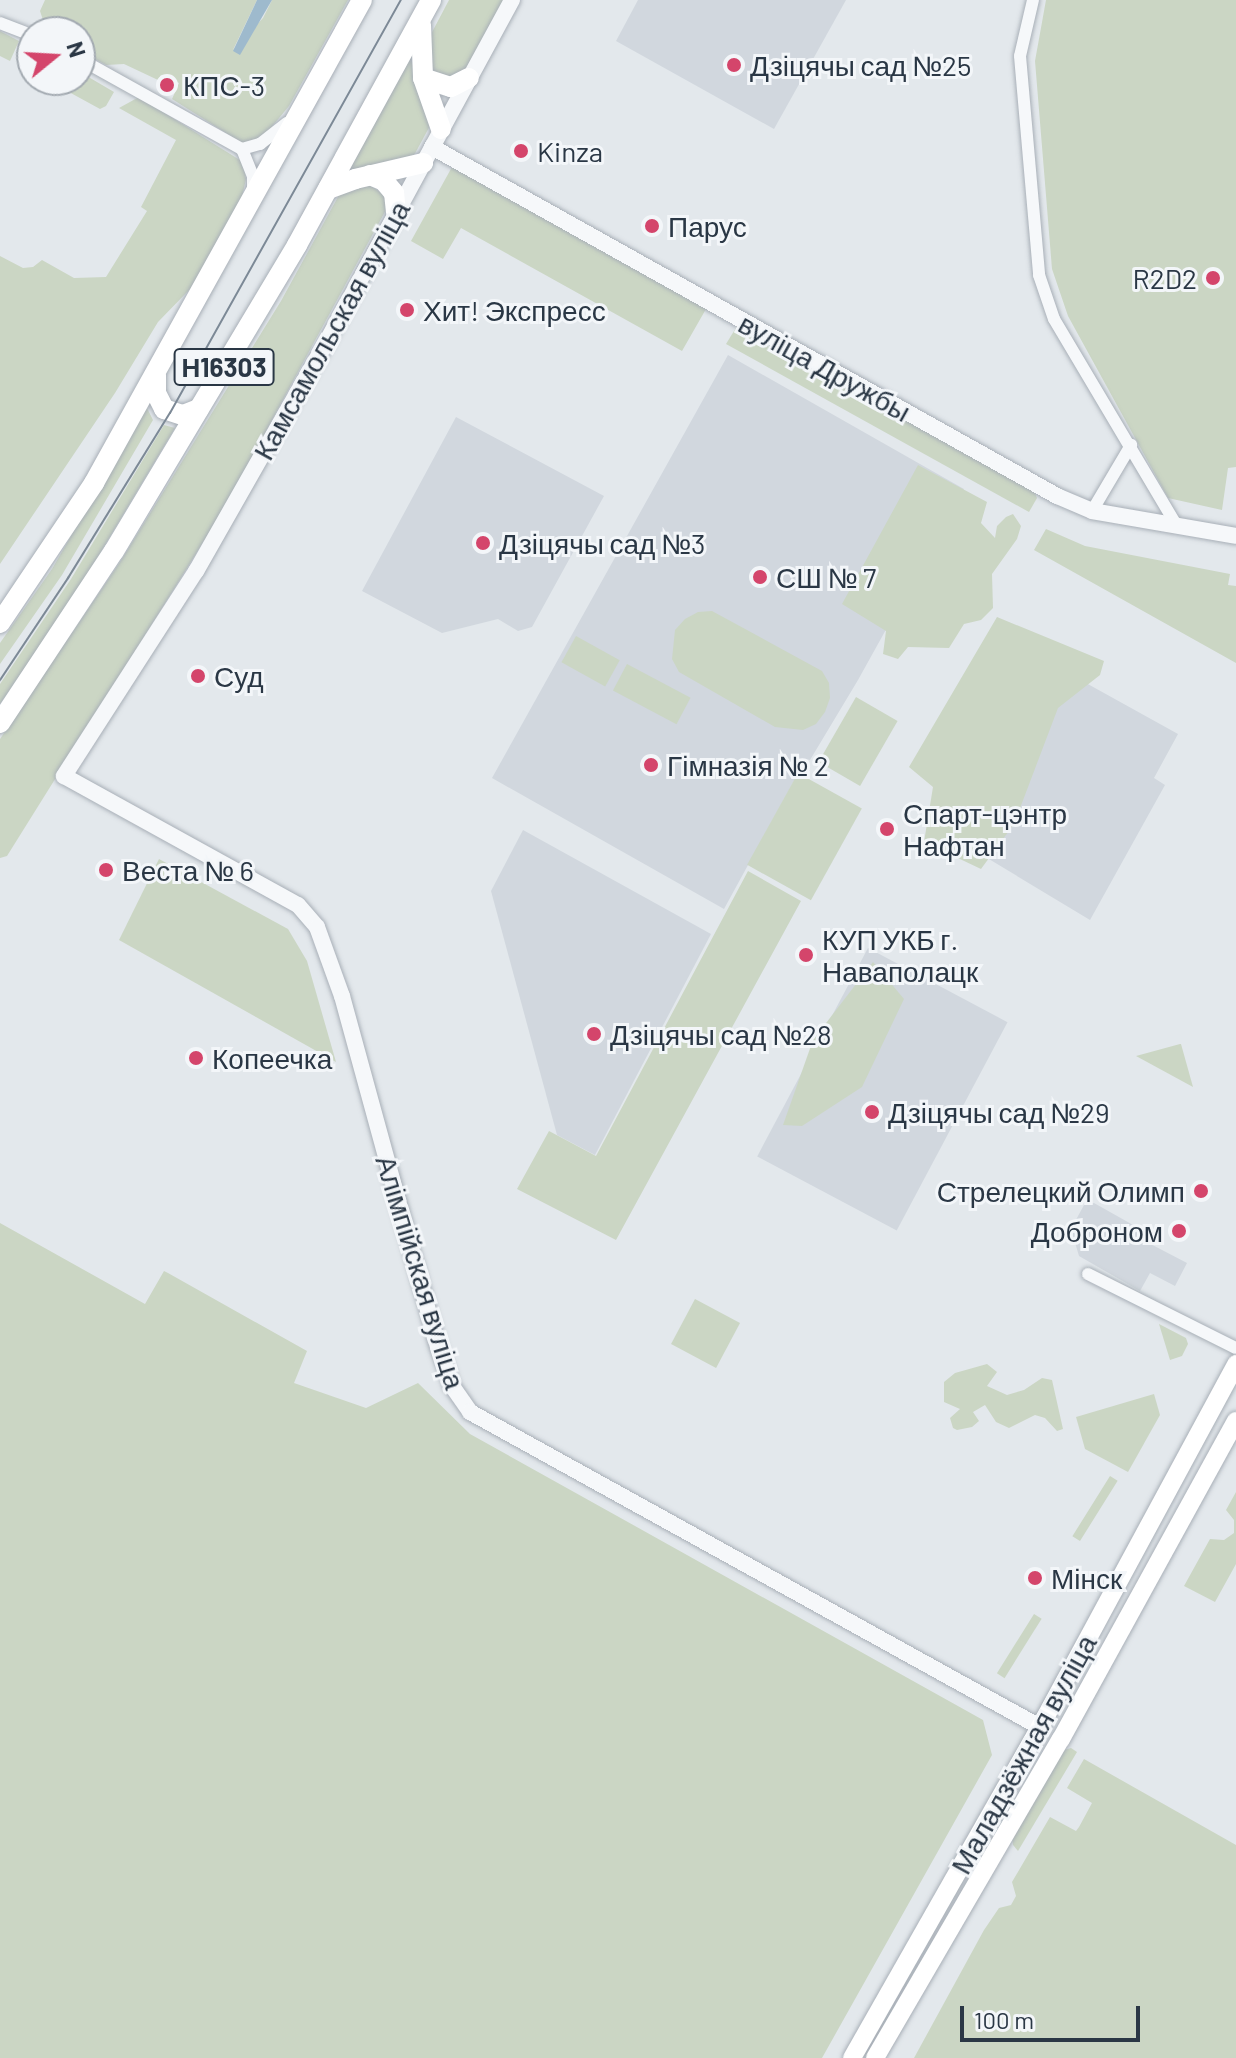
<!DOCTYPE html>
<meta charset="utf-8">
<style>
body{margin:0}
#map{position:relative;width:1236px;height:2058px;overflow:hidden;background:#e3e8ec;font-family:Barlow,sans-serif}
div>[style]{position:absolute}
.built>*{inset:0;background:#d1d7de;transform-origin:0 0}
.green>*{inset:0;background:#cbd6c4;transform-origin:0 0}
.water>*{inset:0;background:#9ebacd}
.roads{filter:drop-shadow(0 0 2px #a8afb7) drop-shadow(0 0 2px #a8afb7)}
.minor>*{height:12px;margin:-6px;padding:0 6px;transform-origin:6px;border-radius:6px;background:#f6f8fa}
.tertiary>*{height:16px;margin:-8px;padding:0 8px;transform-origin:8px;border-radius:8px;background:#f6f8fa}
.secondary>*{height:18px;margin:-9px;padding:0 9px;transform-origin:9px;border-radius:9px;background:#fff}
.primary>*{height:20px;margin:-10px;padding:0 10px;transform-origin:10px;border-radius:10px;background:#fff}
.tram>*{height:2px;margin:-1px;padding:0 1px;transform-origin:1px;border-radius:1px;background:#7c8996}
.dots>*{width:22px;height:22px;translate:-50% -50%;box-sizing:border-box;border:4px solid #f3f6f9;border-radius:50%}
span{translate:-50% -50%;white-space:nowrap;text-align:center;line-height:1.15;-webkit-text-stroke:6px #f3f6f9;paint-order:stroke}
.shield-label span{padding:2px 6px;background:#f3f6f9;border:2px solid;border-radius:6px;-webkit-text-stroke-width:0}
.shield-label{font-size:26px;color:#2a3745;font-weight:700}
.poi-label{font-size:28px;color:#2a3745}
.left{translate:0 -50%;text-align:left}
.right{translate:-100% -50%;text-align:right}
.street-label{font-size:28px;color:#2a3745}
.north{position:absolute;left:16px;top:16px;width:80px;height:80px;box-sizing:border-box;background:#f3f6f9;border:2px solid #a3aab1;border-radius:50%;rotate:72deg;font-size:22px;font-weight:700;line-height:32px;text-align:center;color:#2a3745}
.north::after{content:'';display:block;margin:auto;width:28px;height:36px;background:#d4456b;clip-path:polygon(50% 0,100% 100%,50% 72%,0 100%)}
.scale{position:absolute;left:960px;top:2006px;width:180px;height:36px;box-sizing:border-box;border:4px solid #2a3745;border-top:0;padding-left:10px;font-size:24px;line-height:28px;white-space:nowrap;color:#2a3745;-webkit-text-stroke:6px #f3f6f9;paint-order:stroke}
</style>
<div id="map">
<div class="built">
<div style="clip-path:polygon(638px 0,846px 0,774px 129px,616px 41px)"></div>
<div style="clip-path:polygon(728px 355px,964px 489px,858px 680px,810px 760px,806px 759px,724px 909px,492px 778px)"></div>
<div style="clip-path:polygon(456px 417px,604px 496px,532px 627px,518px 631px,498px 619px,442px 633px,362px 591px)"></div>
<div style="clip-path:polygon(1021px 647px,1178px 734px,1154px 778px,1165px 785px,1090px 920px,929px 823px)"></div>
<div style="clip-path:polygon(523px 830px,711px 934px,595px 1155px,557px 1135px,491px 891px)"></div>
<div style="left:868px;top:948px;width:158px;height:236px;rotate:28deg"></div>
<div style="clip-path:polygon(1094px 1203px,1142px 1230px,1139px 1238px,1187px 1263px,1175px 1286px,1150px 1273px,1140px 1291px,1079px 1256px,1071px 1229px,1084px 1205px)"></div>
</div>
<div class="green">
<div style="clip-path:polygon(45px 0,257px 0,233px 50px,263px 18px,272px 0,348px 0,289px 106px,265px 135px,245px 145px,172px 99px,179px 83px,161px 75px,158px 80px,124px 64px,106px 65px,80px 51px,80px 32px,47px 32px,40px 11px)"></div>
<div style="clip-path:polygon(449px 0,504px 0,464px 72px,456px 78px,434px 72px,430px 64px,430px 36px)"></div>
<div style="clip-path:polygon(1046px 0,1236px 0,1236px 467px,1228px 468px,1222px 510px,1168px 498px,1068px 316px,1052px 269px,1035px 61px)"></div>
<div style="clip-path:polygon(0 31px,19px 41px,10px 61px,0 56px)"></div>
<div style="clip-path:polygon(410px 56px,431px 124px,412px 159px,348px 172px)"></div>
<div style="clip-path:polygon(80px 72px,114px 92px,106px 106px,100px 109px,47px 80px,80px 80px)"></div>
<div style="clip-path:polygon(139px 97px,243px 162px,246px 179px,242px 197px,191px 288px,158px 322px,115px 393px,0 564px,0 256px,23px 268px,33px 267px,42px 260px,74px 278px,106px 277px,147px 211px,141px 207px,176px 140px,119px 108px)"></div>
<div style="clip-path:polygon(452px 167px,706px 309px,682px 351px,461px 228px,443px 259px,411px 241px)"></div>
<div style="clip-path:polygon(370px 185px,384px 195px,387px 208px,222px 512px,7px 856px,0 858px,0 739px,120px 562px,281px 301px,339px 195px,350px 187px)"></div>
<div style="clip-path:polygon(737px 326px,1034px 491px,1037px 498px,1029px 512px,726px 344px)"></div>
<div style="clip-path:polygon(146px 406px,153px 420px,62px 575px,0 664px,0 643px,52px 569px)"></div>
<div style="clip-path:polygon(164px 425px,175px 428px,81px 585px,0 704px,0 684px,71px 579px)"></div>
<div style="clip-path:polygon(918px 465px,987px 502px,981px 523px,995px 538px,997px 526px,1006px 517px,1013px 514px,1021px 526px,1017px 539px,992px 574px,993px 608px,981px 620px,964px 624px,949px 648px,908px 647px,898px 659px,883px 654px,886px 631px,842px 604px)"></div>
<div style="clip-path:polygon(1046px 529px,1085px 546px,1230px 574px,1228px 585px,1236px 586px,1236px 663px,1034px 550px)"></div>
<div style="clip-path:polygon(712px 611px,822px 671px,829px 683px,830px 698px,825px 712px,816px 724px,803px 730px,775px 727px,679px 672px,672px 659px,675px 630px,685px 619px,698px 612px)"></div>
<div style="clip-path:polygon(997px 617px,1104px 661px,1100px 675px,1058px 708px,1014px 824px,981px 869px,924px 842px,933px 787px,909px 767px)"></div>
<div style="left:576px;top:636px;width:50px;height:30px;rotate:29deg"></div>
<div style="left:627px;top:664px;width:72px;height:30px;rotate:28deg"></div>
<div style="left:856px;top:697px;width:48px;height:75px;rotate:30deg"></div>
<div style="left:798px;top:773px;width:73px;height:105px;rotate:29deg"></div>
<div style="clip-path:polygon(159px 859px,288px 929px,307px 961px,336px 1062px,119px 940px)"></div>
<div style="clip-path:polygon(748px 871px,801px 901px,616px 1240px,517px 1189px,549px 1131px,596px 1156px)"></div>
<div style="clip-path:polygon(873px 962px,904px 999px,862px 1087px,802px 1126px,783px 1125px,813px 1040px)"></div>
<div style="clip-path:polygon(1181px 1044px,1193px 1087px,1136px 1056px,1180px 1044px)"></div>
<div style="clip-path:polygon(0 1223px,145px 1304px,164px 1271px,168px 1273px,307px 1351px,294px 1383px,366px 1408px,418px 1383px,470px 1434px,983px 1720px,992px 1755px,822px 2058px,0 2058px)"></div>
<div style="left:695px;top:1299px;width:51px;height:51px;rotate:28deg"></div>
<div style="clip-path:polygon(1159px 1324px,1186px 1338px,1188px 1344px,1182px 1356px,1170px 1360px)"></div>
<div style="clip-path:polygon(987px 1364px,997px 1372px,987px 1386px,1007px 1395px,1024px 1390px,1042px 1378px,1052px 1380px,1063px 1429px,1057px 1431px,1045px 1418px,1035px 1415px,1009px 1428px,996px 1422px,985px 1405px,973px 1412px,979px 1421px,972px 1427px,957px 1430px,953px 1428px,950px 1418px,960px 1409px,944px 1402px,944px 1382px,955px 1373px)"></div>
<div style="clip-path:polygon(1154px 1394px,1160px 1415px,1128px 1472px,1085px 1449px,1076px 1417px)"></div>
<div style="left:1110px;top:1476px;width:9px;height:71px;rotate:32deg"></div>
<div style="clip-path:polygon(1236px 1492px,1236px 1564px,1215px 1602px,1184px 1586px,1210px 1539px,1224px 1540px,1234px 1533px,1234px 1520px,1226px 1510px)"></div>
<div style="left:1034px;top:1614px;width:9px;height:70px;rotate:32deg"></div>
<div style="clip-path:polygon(1071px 1748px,1077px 1752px,1018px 1851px,1013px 1845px,1012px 1836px,1064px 1750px)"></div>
<div style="clip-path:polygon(1084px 1759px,1236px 1845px,1236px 2058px,914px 2058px,984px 1930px,999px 1908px,1011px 1905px,1016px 1896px,1012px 1882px,1050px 1817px,1076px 1831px,1079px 1827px,1092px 1803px,1067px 1788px)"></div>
</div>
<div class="water">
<div style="clip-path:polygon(257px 0,272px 0,240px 55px,233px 51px)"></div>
</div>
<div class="roads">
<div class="minor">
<div style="left:1033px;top:0;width:57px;rotate:103.1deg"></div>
<div style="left:1020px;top:56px;width:220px;rotate:85deg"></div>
<div style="left:1039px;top:275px;width:46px;rotate:71.2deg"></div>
<div style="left:1054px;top:319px;width:241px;rotate:59.3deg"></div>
<div style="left:0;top:23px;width:34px;rotate:21deg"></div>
<div style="left:80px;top:59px;width:185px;rotate:29.1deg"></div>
<div style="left:242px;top:149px;width:29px;rotate:68deg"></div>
<div style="left:253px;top:176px;width:14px;rotate:90deg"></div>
<div style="left:242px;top:149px;width:19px;rotate:-16deg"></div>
<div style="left:260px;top:144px;width:34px;rotate:-38deg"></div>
<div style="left:1092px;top:511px;width:77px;rotate:-59.4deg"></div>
<div style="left:1088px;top:1274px;width:165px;rotate:26.6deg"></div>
</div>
<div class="tertiary">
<div style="left:512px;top:0;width:402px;rotate:118.5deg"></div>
<div style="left:320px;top:353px;width:251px;rotate:119.6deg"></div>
<div style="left:196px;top:571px;width:244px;rotate:122.8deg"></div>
<div style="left:64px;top:776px;width:267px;rotate:28.9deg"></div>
<div style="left:298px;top:905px;width:29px;rotate:49deg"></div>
<div style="left:317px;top:927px;width:73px;rotate:70.1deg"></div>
<div style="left:342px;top:996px;width:363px;rotate:74.7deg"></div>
<div style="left:438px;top:1346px;width:42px;rotate:70.7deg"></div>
<div style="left:452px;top:1386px;width:32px;rotate:55deg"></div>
<div style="left:470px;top:1412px;width:651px;rotate:28.93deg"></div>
<div style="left:432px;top:147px;width:716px;rotate:29.18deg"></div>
<div style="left:1057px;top:496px;width:38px;rotate:23deg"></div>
<div style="left:1092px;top:511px;width:146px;rotate:9.8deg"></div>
</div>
<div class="secondary">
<div style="left:852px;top:2058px;width:381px;rotate:-60.4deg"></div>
<div style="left:1040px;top:1727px;width:413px;rotate:-61.6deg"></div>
<div style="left:875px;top:2058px;width:369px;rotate:-59.8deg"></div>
<div style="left:1061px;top:1739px;width:363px;rotate:-61.2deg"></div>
</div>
<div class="primary">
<div style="left:421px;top:25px;width:53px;rotate:87.8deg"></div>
<div style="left:423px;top:78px;width:54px;rotate:70.6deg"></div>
<div style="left:423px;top:78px;width:29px;rotate:18deg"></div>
<div style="left:451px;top:87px;width:20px;rotate:-27deg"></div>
<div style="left:370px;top:175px;width:15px;rotate:23deg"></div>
<div style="left:384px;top:181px;width:16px;rotate:50deg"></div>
<div style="left:394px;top:193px;width:19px;rotate:84deg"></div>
<div style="left:328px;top:189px;width:29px;rotate:-20deg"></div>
<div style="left:355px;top:179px;width:70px;rotate:-13.2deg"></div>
<div style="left:156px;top:375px;width:18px;rotate:90deg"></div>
<div style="left:156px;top:393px;width:18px;rotate:63deg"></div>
<div style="left:164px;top:409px;width:20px;rotate:18deg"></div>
<div style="left:183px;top:415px;width:17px;rotate:-21deg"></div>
<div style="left:0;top:623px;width:169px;rotate:-56.1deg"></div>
<div style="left:94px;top:483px;width:552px;rotate:-60.98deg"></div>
<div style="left:0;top:723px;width:206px;rotate:-56.5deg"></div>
<div style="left:114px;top:551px;width:357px;rotate:-59.1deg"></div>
<div style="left:297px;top:245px;width:279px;rotate:-61.3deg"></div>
</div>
</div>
<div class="tram">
<div style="left:0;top:680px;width:123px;rotate:-56.3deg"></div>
<div style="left:68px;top:578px;width:194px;rotate:-58.3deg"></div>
<div style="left:170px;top:413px;width:473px;rotate:-60.8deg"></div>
</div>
<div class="dots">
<div style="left:734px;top:65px;background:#d4456b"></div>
<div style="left:167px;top:85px;background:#d4456b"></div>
<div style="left:521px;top:151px;background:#d4456b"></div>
<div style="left:652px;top:226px;background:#d4456b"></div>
<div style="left:1213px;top:278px;background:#d4456b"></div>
<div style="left:407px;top:310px;background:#d4456b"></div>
<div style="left:483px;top:543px;background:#d4456b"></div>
<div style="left:760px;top:577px;background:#d4456b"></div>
<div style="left:198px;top:676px;background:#d4456b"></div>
<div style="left:651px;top:765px;background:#d4456b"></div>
<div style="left:887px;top:829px;background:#d4456b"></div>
<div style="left:106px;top:870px;background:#d4456b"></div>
<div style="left:806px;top:955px;background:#d4456b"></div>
<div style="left:594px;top:1034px;background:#d4456b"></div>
<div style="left:196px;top:1058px;background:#d4456b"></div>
<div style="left:872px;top:1112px;background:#d4456b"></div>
<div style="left:1201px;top:1191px;background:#d4456b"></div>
<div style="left:1179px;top:1231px;background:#d4456b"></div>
<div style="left:1035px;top:1578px;background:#d4456b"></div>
</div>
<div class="shield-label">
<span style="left:224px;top:367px">Н16303</span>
</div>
<div class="poi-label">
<span class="left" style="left:750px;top:65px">Дзіцячы сад №25</span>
<span class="left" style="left:183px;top:85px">КПС-3</span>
<span class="left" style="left:537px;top:151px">Kinza</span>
<span class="left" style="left:668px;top:226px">Парус</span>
<span class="right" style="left:1197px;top:278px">R2D2</span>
<span class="left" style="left:423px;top:310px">Хит! Экспресс</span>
<span class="left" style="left:499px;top:543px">Дзіцячы сад №3</span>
<span class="left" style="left:776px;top:577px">СШ № 7</span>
<span class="left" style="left:214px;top:676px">Суд</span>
<span class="left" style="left:667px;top:765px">Гімназія № 2</span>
<span class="left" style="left:903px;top:829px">Спарт-цэнтр<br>Нафтан</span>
<span class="left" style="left:122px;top:870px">Веста № 6</span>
<span class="left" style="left:822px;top:955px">КУП УКБ г.<br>Наваполацк</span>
<span class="left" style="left:610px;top:1034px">Дзіцячы сад №28</span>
<span class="left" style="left:212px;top:1058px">Копеечка</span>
<span class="left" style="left:888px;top:1112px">Дзіцячы сад №29</span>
<span class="right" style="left:1185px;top:1191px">Стрелецкий Олимп</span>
<span class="right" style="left:1163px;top:1231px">Доброном</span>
<span class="left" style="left:1051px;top:1578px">Мінск</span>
</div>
<div class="street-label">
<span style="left:331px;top:330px;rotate:-61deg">Камсамольская вуліца</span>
<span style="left:825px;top:367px;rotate:29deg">вуліца Дружбы</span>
<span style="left:421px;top:1272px;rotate:73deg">Алімпійская вуліца</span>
<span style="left:1023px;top:1754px;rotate:-61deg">Маладзёжная вуліца</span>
</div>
<div class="north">N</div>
<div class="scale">100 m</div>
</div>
